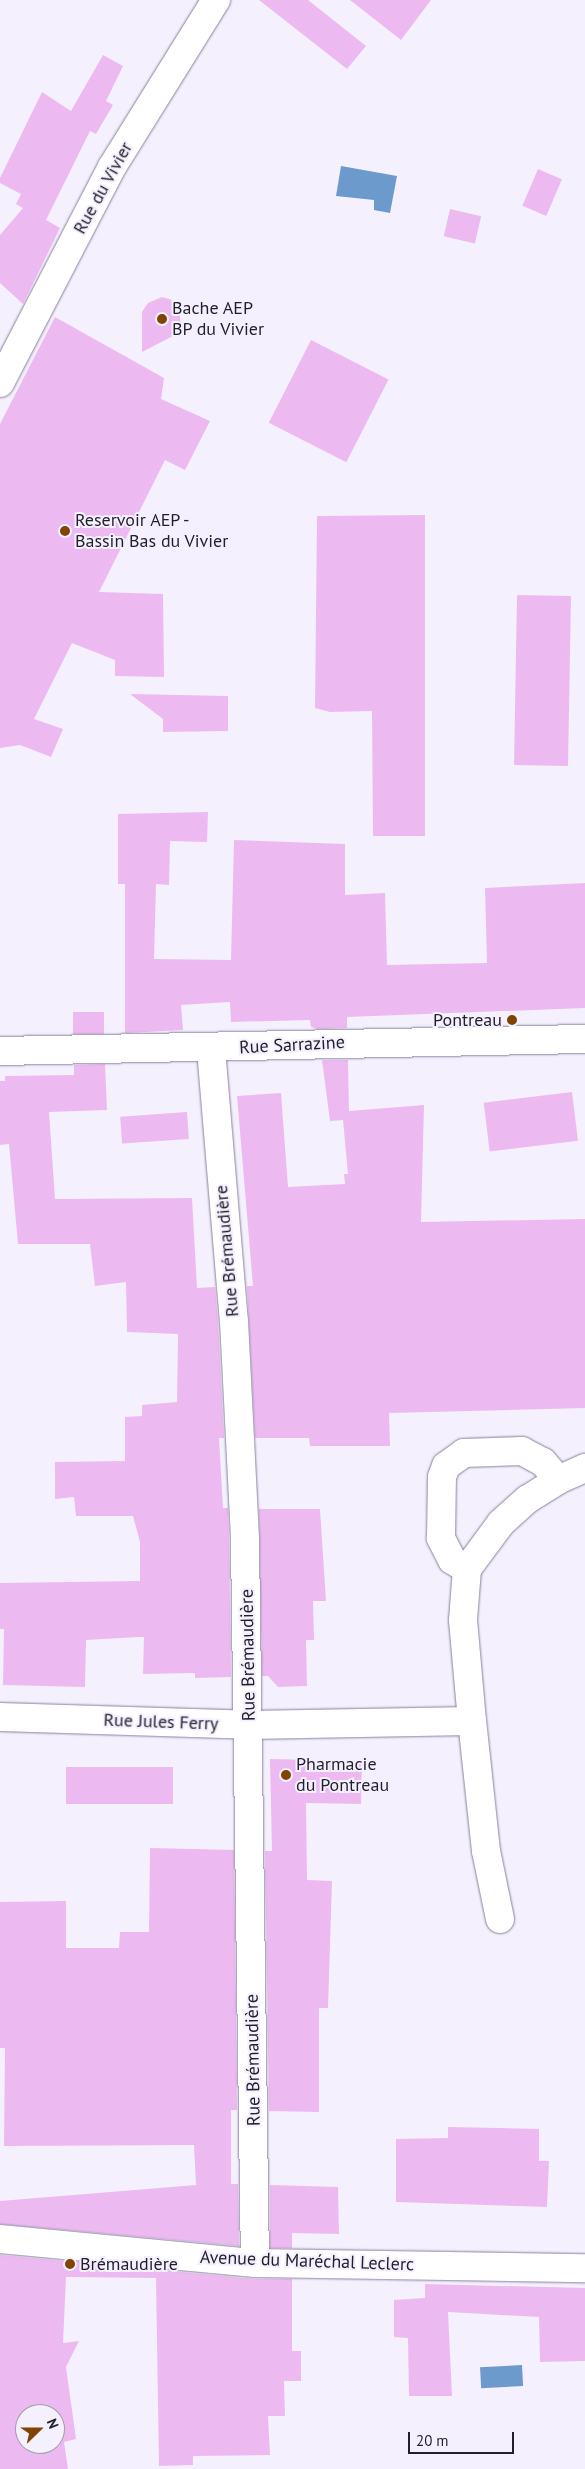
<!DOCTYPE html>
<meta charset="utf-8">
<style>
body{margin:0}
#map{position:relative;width:585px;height:2469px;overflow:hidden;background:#f5f0fe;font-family:"PT Sans",sans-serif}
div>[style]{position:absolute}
.water>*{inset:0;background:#6d9acd;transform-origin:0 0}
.building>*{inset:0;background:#ecbaf0;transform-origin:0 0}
.roads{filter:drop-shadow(0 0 1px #8a809e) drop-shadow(0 0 1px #8a809e)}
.street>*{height:28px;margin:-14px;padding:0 14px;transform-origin:14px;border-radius:14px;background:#fff}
.secondary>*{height:28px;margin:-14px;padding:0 14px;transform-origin:14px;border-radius:14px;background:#fff}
.dots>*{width:14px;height:14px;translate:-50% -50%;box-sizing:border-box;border:2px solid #f5f0fe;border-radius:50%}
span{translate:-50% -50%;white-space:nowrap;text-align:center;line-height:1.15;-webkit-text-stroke:4px #f5f0fe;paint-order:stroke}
.street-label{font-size:18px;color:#221e2a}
.poi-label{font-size:18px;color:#221e2a}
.left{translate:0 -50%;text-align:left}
.right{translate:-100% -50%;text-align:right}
.north{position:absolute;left:15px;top:2404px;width:50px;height:50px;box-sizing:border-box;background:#f5f0fe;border:1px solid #a19ca9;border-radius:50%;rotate:68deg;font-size:14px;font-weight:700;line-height:20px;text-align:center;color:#221e2a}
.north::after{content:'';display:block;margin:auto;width:18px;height:22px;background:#804400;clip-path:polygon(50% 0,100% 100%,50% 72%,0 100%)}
.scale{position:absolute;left:408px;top:2432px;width:106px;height:22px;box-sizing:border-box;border:2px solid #221e2a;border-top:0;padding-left:6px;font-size:15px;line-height:18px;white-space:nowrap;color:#221e2a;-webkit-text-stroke:4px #f5f0fe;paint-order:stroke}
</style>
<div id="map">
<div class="water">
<div style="clip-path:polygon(341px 166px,397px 176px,390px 213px,374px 210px,374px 200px,336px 196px)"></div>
<div style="left:522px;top:2365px;width:21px;height:42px;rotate:87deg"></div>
</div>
<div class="building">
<div style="clip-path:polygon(259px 0,308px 0,366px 46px,347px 69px)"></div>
<div style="clip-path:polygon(350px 0,431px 0,401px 40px)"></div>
<div style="clip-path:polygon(103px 55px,123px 66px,106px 101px,113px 105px,96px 134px,90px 131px,46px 220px,60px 228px,23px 304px,0 283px,0 235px,23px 208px,16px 204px,21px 194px,0 183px,0 178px,42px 92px,71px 111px)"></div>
<div style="left:538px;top:169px;width:26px;height:40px;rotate:23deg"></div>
<div style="left:450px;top:209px;width:32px;height:28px;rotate:13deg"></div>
<div style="clip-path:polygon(162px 297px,172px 300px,179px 307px,181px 328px,173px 336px,142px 352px,142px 312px,148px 303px)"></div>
<div style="clip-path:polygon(55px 317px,164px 378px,161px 399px,210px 421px,185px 470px,165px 460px,99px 592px,163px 594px,164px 677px,115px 676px,115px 660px,72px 643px,34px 719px,63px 729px,51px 757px,20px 745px,0 748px,0 424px)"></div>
<div style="left:311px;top:340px;width:87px;height:93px;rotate:27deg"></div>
<div style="clip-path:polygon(425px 515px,425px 836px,373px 836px,372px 711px,330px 712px,315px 708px,317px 516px)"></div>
<div style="left:517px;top:595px;width:54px;height:170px;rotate:1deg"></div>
<div style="clip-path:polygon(130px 694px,228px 696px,228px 731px,163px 732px,163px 719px)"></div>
<div style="clip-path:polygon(208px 812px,207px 842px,170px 841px,169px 885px,156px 884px,154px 959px,231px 960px,234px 840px,345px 844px,345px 895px,385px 893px,387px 965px,487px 963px,485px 888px,585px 883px,585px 1008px,347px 1017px,347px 1028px,318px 1029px,311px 1027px,310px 1020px,231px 1022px,230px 1002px,181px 1005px,183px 1030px,125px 1033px,125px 884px,118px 884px,118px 814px)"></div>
<div style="left:73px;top:1012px;width:31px;height:22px"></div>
<div style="clip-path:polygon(322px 1060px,348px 1060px,349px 1111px,424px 1105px,421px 1222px,585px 1219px,585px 1408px,389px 1413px,390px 1446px,310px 1446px,309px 1438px,255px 1438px,247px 1286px,253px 1286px,237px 1096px,281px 1093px,288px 1187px,345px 1184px,344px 1174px,348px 1174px,343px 1120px,330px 1121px)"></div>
<div style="clip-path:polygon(105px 1064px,107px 1110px,49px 1112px,55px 1199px,192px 1198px,197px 1288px,215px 1287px,218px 1322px,224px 1438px,219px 1438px,223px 1508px,228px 1508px,229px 1542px,231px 1677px,195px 1678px,195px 1673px,143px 1674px,144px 1637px,139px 1637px,86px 1640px,85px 1687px,3px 1685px,4px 1629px,0 1629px,0 1583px,140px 1581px,140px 1542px,133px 1516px,76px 1516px,74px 1497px,55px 1499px,55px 1462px,125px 1461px,125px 1417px,142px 1416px,142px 1405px,177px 1402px,178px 1334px,127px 1332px,126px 1282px,95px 1286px,90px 1244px,18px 1244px,9px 1144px,0 1145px,0 1081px,5px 1081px,5px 1076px,74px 1075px,74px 1065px)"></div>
<div style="left:572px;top:1092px;width:49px;height:89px;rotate:83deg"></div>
<div style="left:187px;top:1112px;width:27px;height:67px;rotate:86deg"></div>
<div style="clip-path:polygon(259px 1509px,320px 1509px,326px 1601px,313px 1601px,314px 1640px,306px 1640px,307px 1686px,278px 1687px,268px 1676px,262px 1676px)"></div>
<div style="clip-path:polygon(270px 1759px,362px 1761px,361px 1804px,306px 1803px,307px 1880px,332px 1881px,328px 2008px,319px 2008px,319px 2112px,269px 2111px,265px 1851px,272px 1851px)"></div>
<div style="left:66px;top:1767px;width:107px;height:37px"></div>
<div style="clip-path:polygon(150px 1848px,234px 1850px,237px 2110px,231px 2110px,231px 2184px,238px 2184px,239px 2246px,0 2224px,0 2201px,196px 2185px,194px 2145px,4px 2146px,5px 2048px,0 2048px,0 1902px,66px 1901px,66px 1948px,119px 1948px,120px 1932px,149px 1932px)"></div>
<div style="clip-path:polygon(448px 2127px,539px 2129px,539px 2161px,549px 2161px,547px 2207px,396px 2202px,396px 2139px,448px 2138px)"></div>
<div style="clip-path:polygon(270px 2185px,338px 2187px,339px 2234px,292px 2233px,292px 2248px,270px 2248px)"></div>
<div style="clip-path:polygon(evenodd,0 2255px,254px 2279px,292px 2279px,292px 2351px,301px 2351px,301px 2381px,284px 2381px,285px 2416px,268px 2416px,270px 2455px,193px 2456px,193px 2465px,159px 2466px,156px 2278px,66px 2277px,63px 2343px,79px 2341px,66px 2367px,76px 2439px,64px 2442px,68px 2469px,0 2469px,0 2255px,25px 2414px,55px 2414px,55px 2444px,25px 2444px,25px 2414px)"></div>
<div style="clip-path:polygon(425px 2284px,585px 2288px,585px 2361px,540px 2362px,539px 2317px,448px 2312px,452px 2396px,409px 2396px,408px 2338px,394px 2337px,394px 2300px,425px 2298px)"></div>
</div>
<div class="roads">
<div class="street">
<div style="left:211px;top:1049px;width:273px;rotate:85.2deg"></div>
<div style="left:234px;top:1321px;width:220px;rotate:87.1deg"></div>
<div style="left:245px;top:1541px;width:722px;rotate:89.21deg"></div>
<div style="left:467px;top:1569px;width:17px;rotate:-149deg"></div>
<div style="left:452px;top:1560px;width:25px;rotate:-117deg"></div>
<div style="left:441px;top:1538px;width:61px;rotate:-89.1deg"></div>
<div style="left:442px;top:1477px;width:12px;rotate:-70deg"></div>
<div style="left:446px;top:1466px;width:22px;rotate:-36deg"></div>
<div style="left:464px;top:1453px;width:58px;rotate:-2deg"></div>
<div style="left:522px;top:1451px;width:24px;rotate:28deg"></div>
<div style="left:543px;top:1462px;width:23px;rotate:50deg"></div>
<div style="left:0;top:1717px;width:249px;rotate:1.8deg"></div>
<div style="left:249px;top:1725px;width:223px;rotate:-1deg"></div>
<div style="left:500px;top:1919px;width:69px;rotate:-101.6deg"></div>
<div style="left:486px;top:1851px;width:131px;rotate:-96.1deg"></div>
<div style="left:472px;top:1721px;width:101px;rotate:-95.1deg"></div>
<div style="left:463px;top:1620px;width:51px;rotate:-85.5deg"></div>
<div style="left:467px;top:1569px;width:57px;rotate:-53.5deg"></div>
<div style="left:501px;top:1523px;width:36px;rotate:-42deg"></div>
<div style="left:528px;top:1499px;width:36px;rotate:-32deg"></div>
<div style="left:558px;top:1480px;width:30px;rotate:-24deg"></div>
</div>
<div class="secondary">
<div style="left:0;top:383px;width:243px;rotate:-62.6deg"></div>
<div style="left:112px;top:167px;width:197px;rotate:-58.1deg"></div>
<div style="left:0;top:1051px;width:585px;rotate:-1.18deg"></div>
<div style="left:0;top:2239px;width:256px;rotate:5.4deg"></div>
<div style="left:255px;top:2263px;width:330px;rotate:0.9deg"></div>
</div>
</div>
<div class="dots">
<div style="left:162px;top:319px;background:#804400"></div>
<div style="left:65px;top:531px;background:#804400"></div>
<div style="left:512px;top:1020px;background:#804400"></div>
<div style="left:286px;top:1775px;background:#804400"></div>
<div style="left:70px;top:2264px;background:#804400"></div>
</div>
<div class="street-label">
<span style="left:103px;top:188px;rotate:-61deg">Rue du Vivier</span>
<span style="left:292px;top:1045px;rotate:-3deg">Rue Sarrazine</span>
<span style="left:227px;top:1251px;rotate:-95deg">Rue Brémaudière</span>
<span style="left:248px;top:1655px;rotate:-91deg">Rue Brémaudière</span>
<span style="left:161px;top:1722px;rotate:2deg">Rue Jules Ferry</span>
<span style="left:253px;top:2060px;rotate:-91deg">Rue Brémaudière</span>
<span style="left:307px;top:2261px;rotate:2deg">Avenue du Maréchal Leclerc</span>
</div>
<div class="poi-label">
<span class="left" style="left:172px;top:319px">Bache AEP<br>BP du Vivier</span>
<span class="left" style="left:75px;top:531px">Reservoir AEP -<br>Bassin Bas du Vivier</span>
<span class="right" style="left:502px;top:1020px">Pontreau</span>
<span class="left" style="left:296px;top:1775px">Pharmacie<br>du Pontreau</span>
<span class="left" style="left:80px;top:2264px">Brémaudière</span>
</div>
<div class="north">N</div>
<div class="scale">20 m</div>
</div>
